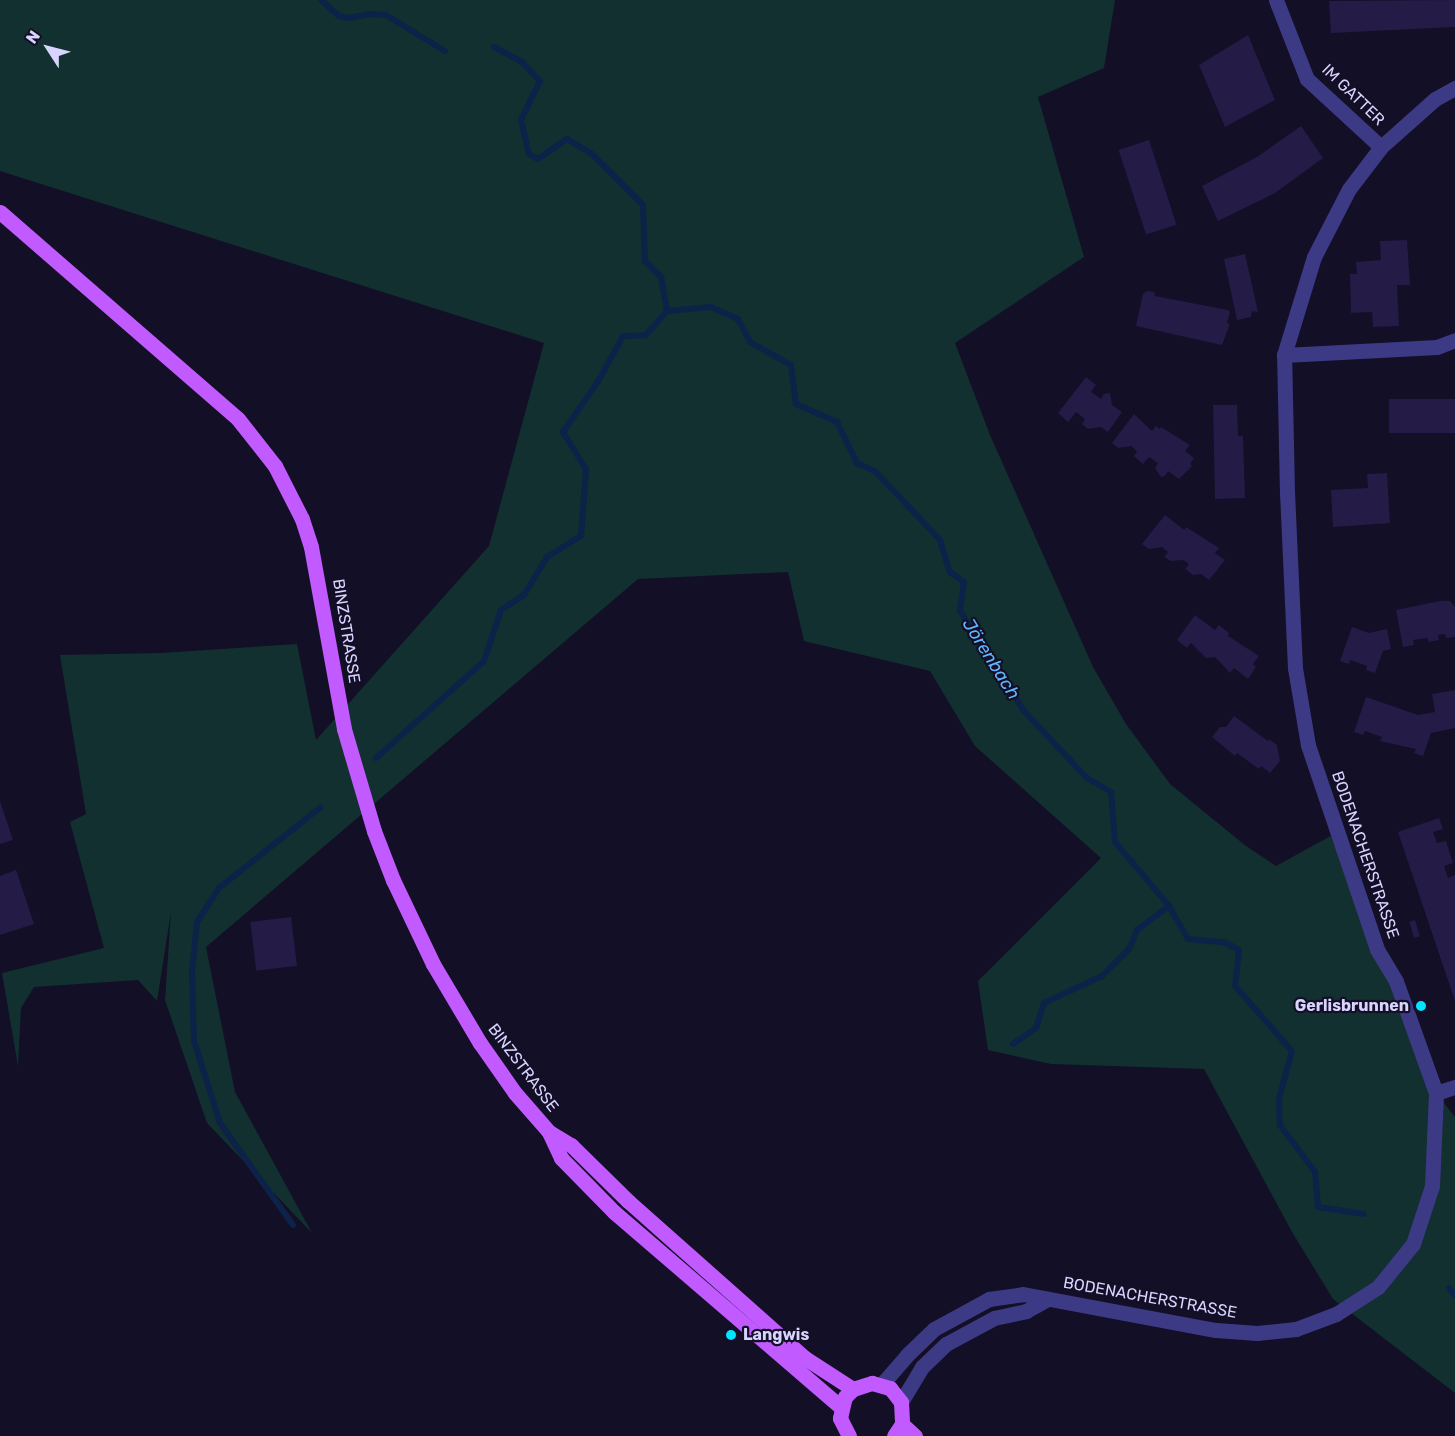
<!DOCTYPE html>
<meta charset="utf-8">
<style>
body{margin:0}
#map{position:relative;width:1455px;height:1436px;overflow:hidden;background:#130f26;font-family:Rubik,sans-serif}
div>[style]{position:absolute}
.green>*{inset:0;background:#12302f}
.stream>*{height:6px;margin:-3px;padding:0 3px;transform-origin:3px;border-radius:3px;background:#0c2248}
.building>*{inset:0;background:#241b47;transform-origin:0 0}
.minor>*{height:15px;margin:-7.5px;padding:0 7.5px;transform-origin:7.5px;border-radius:7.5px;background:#3d3a85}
.major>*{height:15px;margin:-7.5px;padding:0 7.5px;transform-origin:7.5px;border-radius:7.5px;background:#c25bff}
.dots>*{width:16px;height:16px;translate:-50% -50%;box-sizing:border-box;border:3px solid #130f26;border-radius:50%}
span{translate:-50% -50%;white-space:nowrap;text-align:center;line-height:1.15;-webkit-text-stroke:4.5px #130f26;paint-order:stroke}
.street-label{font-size:16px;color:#d9d4ff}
.poi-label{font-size:16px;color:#d9d4ff;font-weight:700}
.right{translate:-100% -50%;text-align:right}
.left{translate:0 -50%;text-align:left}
.water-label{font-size:18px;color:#62b6ff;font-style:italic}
.north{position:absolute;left:18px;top:18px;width:60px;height:60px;-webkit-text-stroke:4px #130f26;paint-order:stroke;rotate:306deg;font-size:16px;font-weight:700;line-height:24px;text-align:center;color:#d9d4ff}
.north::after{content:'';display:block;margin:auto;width:21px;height:27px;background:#d9d4ff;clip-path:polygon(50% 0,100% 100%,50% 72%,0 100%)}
</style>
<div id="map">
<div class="green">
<div style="clip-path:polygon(0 0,1115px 0,1104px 68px,1038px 97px,1084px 257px,955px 343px,990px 435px,1093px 667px,1126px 724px,1170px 784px,1246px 846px,1276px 866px,1338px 832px,1436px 1093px,1455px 1117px,1455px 1393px,1333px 1299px,1292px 1232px,1204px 1069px,1051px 1064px,988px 1050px,978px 981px,1101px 858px,975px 746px,930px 671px,804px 641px,788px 572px,638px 579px,206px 947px,235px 1092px,312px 1233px,207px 1123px,165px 1000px,171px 912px,157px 1001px,138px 980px,34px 987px,21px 1008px,18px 1066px,2px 973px,104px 948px,70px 822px,86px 814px,60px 655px,161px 653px,297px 644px,316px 740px,489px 546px,544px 343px,0 171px)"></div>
</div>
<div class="stream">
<div style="left:321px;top:0;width:24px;rotate:42deg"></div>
<div style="left:339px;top:16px;width:9px;rotate:13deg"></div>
<div style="left:348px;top:18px;width:23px;rotate:-10deg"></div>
<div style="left:371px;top:14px;width:15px;rotate:4deg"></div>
<div style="left:386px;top:15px;width:69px;rotate:31.4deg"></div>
<div style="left:494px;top:47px;width:32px;rotate:28deg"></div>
<div style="left:522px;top:62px;width:26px;rotate:47deg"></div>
<div style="left:540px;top:81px;width:43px;rotate:116deg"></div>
<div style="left:521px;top:120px;width:35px;rotate:77deg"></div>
<div style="left:529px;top:154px;width:10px;rotate:29deg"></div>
<div style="left:538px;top:159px;width:35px;rotate:-35deg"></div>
<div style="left:567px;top:139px;width:29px;rotate:31deg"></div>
<div style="left:592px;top:154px;width:72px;rotate:45deg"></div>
<div style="left:643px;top:205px;width:56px;rotate:88deg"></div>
<div style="left:645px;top:261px;width:23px;rotate:45deg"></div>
<div style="left:661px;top:277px;width:35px;rotate:80deg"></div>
<div style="left:667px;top:311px;width:44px;rotate:-5.2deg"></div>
<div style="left:711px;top:307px;width:30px;rotate:24deg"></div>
<div style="left:738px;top:319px;width:26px;rotate:62deg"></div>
<div style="left:750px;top:342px;width:47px;rotate:29.3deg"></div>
<div style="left:791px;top:365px;width:39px;rotate:83deg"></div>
<div style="left:796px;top:404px;width:45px;rotate:23.7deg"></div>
<div style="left:837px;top:422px;width:46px;rotate:64deg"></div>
<div style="left:857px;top:463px;width:21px;rotate:25deg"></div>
<div style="left:876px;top:472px;width:93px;rotate:46.7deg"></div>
<div style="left:940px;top:540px;width:34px;rotate:73deg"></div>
<div style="left:950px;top:572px;width:17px;rotate:36deg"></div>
<div style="left:964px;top:582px;width:29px;rotate:98deg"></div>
<div style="left:960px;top:611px;width:119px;rotate:57.4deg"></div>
<div style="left:1024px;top:711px;width:92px;rotate:46.8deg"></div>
<div style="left:1087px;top:778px;width:28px;rotate:30deg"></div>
<div style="left:1111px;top:792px;width:50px;rotate:85.4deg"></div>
<div style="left:1115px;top:842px;width:84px;rotate:49.8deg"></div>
<div style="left:1169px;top:906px;width:38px;rotate:60deg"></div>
<div style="left:1188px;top:939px;width:36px;rotate:5deg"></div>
<div style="left:1224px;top:942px;width:17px;rotate:28deg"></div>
<div style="left:1239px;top:950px;width:36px;rotate:96deg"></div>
<div style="left:1235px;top:986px;width:86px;rotate:48.8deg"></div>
<div style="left:1292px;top:1051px;width:50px;rotate:105.2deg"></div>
<div style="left:1279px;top:1099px;width:26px;rotate:88deg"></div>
<div style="left:1280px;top:1125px;width:59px;rotate:53.3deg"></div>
<div style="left:1315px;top:1172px;width:35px;rotate:85deg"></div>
<div style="left:1318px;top:1207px;width:46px;rotate:8.8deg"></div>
<div style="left:376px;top:758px;width:145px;rotate:-41.9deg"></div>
<div style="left:484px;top:661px;width:54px;rotate:-71.6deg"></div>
<div style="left:501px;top:610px;width:27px;rotate:-33deg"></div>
<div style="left:524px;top:595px;width:44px;rotate:-58.8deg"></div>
<div style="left:547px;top:557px;width:40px;rotate:-32deg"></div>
<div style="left:581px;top:536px;width:67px;rotate:-85.7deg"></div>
<div style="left:586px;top:469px;width:44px;rotate:-121.9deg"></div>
<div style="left:563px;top:432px;width:63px;rotate:-55.3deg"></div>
<div style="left:599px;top:380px;width:50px;rotate:-61.4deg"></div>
<div style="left:623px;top:336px;width:23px;rotate:-2deg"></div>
<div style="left:646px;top:335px;width:32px;rotate:-49deg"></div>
<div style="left:1013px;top:1044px;width:28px;rotate:-35deg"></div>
<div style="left:1036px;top:1028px;width:26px;rotate:-72deg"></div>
<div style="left:1044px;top:1003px;width:64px;rotate:-25deg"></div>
<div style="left:1102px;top:976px;width:38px;rotate:-45deg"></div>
<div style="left:1129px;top:949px;width:21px;rotate:-67deg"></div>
<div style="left:1137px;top:930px;width:40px;rotate:-37deg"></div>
<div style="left:293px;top:1225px;width:125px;rotate:-125.6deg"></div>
<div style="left:220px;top:1123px;width:86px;rotate:-107.6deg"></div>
<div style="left:194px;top:1041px;width:69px;rotate:-91.7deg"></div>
<div style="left:192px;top:972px;width:50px;rotate:-84.3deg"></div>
<div style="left:197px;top:922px;width:40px;rotate:-57.1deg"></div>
<div style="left:219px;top:888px;width:130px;rotate:-38.5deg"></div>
<div style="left:1449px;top:1288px;width:9px;rotate:49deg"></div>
</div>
<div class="building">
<div style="clip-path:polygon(1455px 0,1455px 27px,1331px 33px,1329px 1px)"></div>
<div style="clip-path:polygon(1248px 35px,1275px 100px,1225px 127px,1199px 65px)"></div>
<div style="clip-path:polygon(1301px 126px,1323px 158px,1275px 193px,1218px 221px,1202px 186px,1257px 157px)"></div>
<div style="left:1149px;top:140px;width:89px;height:32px;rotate:72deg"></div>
<div style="clip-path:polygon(1407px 240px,1410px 285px,1397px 285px,1399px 326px,1373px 327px,1372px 312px,1351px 313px,1350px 274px,1357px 274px,1356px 262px,1381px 260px,1380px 241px)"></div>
<div style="clip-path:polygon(1245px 254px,1258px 312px,1252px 311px,1251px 317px,1237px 320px,1224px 259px)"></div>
<div style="clip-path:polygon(1147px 291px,1154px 292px,1155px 296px,1228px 310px,1230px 312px,1227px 323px,1230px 324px,1222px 345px,1136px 326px,1143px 294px)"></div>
<div style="clip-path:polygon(1086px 377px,1096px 385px,1091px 392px,1101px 399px,1104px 394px,1110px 393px,1112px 405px,1122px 412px,1108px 432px,1101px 427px,1088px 429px,1082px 424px,1085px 419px,1076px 412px,1068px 422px,1058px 413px)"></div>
<div style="left:1455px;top:399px;width:34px;height:66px;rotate:90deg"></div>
<div style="clip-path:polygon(1213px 405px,1237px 405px,1238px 436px,1243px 436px,1245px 498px,1215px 499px)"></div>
<div style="clip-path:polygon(1134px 414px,1152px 431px,1156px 426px,1160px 429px,1161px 427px,1190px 445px,1185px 451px,1194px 458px,1190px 464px,1192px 466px,1179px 479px,1168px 471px,1165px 476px,1161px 477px,1155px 468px,1158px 463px,1149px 457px,1143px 464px,1134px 456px,1137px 451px,1131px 446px,1118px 448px,1112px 443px)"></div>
<div style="clip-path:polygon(1387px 473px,1390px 523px,1333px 527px,1331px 490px,1368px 488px,1367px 474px)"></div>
<div style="clip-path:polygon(1165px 515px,1184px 530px,1186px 527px,1219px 548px,1215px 553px,1225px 560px,1209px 580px,1201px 574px,1193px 575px,1185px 569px,1189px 564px,1183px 560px,1171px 561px,1164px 557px,1168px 552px,1162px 547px,1149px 549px,1142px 544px)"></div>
<div style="clip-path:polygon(1440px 601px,1450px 601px,1455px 607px,1455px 637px,1446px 638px,1445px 634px,1438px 635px,1439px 640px,1428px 642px,1428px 638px,1420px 639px,1413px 640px,1414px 645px,1403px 647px,1396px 610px)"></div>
<div style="clip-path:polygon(1195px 615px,1215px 630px,1219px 625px,1229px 633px,1228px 636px,1259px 656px,1253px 664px,1256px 667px,1248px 679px,1234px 668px,1230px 673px,1215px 657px,1206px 658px,1191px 643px,1187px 648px,1177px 640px)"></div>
<div style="clip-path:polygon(1352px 627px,1369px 633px,1387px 629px,1391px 649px,1383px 651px,1375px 673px,1366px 670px,1367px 666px,1350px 660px,1349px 664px,1340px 661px)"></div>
<div style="clip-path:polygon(1455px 690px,1455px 728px,1431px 733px,1423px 756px,1414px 753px,1416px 749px,1380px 741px,1382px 737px,1365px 731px,1363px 735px,1354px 732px,1366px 697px,1418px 715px,1435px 712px,1432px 694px)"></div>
<div style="clip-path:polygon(1234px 716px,1268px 741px,1269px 739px,1277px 745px,1280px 761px,1270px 773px,1261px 766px,1259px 769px,1237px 753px,1235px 756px,1212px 737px,1220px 727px,1226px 727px)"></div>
<div style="clip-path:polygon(0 801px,13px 840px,0 844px)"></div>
<div style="clip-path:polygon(1439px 818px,1443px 829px,1433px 832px,1437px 843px,1446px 841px,1453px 863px,1444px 866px,1448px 878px,1455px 875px,1455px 1001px,1398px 832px)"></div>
<div style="clip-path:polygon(16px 870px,34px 924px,0 935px,0 876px)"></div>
<div style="left:291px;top:917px;width:49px;height:41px;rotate:83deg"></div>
<div style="left:1415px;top:920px;width:17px;height:6px;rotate:73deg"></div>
</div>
<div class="minor">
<div style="left:1276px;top:0;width:85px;rotate:68.6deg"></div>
<div style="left:1307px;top:79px;width:100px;rotate:42.6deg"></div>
<div style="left:1284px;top:355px;width:153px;rotate:-3deg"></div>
<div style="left:1437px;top:347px;width:19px;rotate:-21deg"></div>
<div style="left:1436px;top:1093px;width:20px;rotate:-18deg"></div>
<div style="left:882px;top:1384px;width:38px;rotate:-49deg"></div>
<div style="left:907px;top:1355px;width:37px;rotate:-44deg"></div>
<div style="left:934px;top:1329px;width:63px;rotate:-28.6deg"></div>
<div style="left:989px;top:1299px;width:34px;rotate:-8deg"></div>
<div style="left:1023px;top:1294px;width:196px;rotate:10.6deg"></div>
<div style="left:1216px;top:1330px;width:41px;rotate:4.2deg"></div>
<div style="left:1257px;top:1333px;width:39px;rotate:-6deg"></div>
<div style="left:1296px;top:1329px;width:43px;rotate:-20.6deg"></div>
<div style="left:1336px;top:1314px;width:50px;rotate:-32.7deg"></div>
<div style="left:1378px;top:1287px;width:55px;rotate:-50.9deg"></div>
<div style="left:1413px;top:1244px;width:61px;rotate:-71.9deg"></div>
<div style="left:1432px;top:1186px;width:93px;rotate:-87.5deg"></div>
<div style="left:1436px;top:1093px;width:119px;rotate:-109.7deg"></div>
<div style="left:1396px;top:981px;width:37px;rotate:-121deg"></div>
<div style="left:1377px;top:949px;width:215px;rotate:-108.7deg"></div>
<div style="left:1308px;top:745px;width:78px;rotate:-99.6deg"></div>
<div style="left:1295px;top:668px;width:175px;rotate:-92.6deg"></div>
<div style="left:1287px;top:493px;width:138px;rotate:-91.2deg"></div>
<div style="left:1284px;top:355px;width:102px;rotate:-73deg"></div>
<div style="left:1314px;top:257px;width:76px;rotate:-62.8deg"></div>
<div style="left:1349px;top:189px;width:53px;rotate:-52.7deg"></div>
<div style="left:1381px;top:147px;width:72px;rotate:-41.6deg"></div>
<div style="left:1435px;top:99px;width:23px;rotate:-29deg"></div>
<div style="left:901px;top:1402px;width:41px;rotate:-59deg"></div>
<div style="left:922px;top:1367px;width:33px;rotate:-44deg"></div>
<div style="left:946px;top:1344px;width:55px;rotate:-28.4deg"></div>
<div style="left:994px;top:1318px;width:33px;rotate:-12deg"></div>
<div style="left:1026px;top:1311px;width:25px;rotate:-29deg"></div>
</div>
<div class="major">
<div style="left:0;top:212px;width:315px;rotate:41deg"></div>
<div style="left:238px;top:419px;width:60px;rotate:51.8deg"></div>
<div style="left:275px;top:466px;width:59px;rotate:63deg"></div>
<div style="left:302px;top:519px;width:29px;rotate:72deg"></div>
<div style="left:311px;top:547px;width:185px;rotate:79.7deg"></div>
<div style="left:344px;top:729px;width:106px;rotate:73.6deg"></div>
<div style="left:374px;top:831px;width:53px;rotate:68.8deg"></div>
<div style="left:393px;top:880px;width:93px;rotate:64.5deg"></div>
<div style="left:433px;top:964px;width:92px;rotate:59.3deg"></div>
<div style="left:480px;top:1043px;width:61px;rotate:55deg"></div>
<div style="left:515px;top:1093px;width:52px;rotate:48.9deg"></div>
<div style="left:549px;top:1132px;width:29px;rotate:65deg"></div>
<div style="left:561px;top:1158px;width:76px;rotate:45.5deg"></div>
<div style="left:614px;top:1212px;width:299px;rotate:40.7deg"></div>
<div style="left:549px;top:1132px;width:26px;rotate:31deg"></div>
<div style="left:571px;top:1145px;width:80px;rotate:44.5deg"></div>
<div style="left:628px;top:1201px;width:237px;rotate:41.6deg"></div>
<div style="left:805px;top:1358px;width:57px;rotate:32.9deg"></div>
<div style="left:902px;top:1424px;width:18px;rotate:43deg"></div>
<div style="left:849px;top:1436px;width:20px;rotate:-117deg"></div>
<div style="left:840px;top:1418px;width:22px;rotate:-77deg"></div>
<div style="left:845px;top:1397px;width:11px;rotate:-45deg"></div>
<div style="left:853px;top:1389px;width:20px;rotate:-18deg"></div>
<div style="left:872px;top:1383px;width:19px;rotate:16deg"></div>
<div style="left:890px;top:1388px;width:18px;rotate:52deg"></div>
<div style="left:901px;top:1402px;width:22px;rotate:87deg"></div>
<div style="left:902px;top:1424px;width:14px;rotate:124deg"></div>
</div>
<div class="dots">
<div style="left:1421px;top:1006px;background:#00e5ff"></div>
<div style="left:731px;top:1335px;background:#00e5ff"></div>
</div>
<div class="street-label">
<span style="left:1353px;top:95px;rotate:44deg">IM GATTER</span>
<span style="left:346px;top:631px;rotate:81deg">BINZSTRASSE</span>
<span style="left:1365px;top:855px;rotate:71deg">BODENACHERSTRASSE</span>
<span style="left:523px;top:1068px;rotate:53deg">BINZSTRASSE</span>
<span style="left:1150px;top:1298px;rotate:10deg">BODENACHERSTRASSE</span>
</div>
<div class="poi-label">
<span class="right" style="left:1409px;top:1006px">Gerlisbrunnen</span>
<span class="left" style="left:743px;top:1335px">Langwis</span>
</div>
<div class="water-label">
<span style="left:991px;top:659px;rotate:58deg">Jörenbach</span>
</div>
<div class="north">N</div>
</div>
